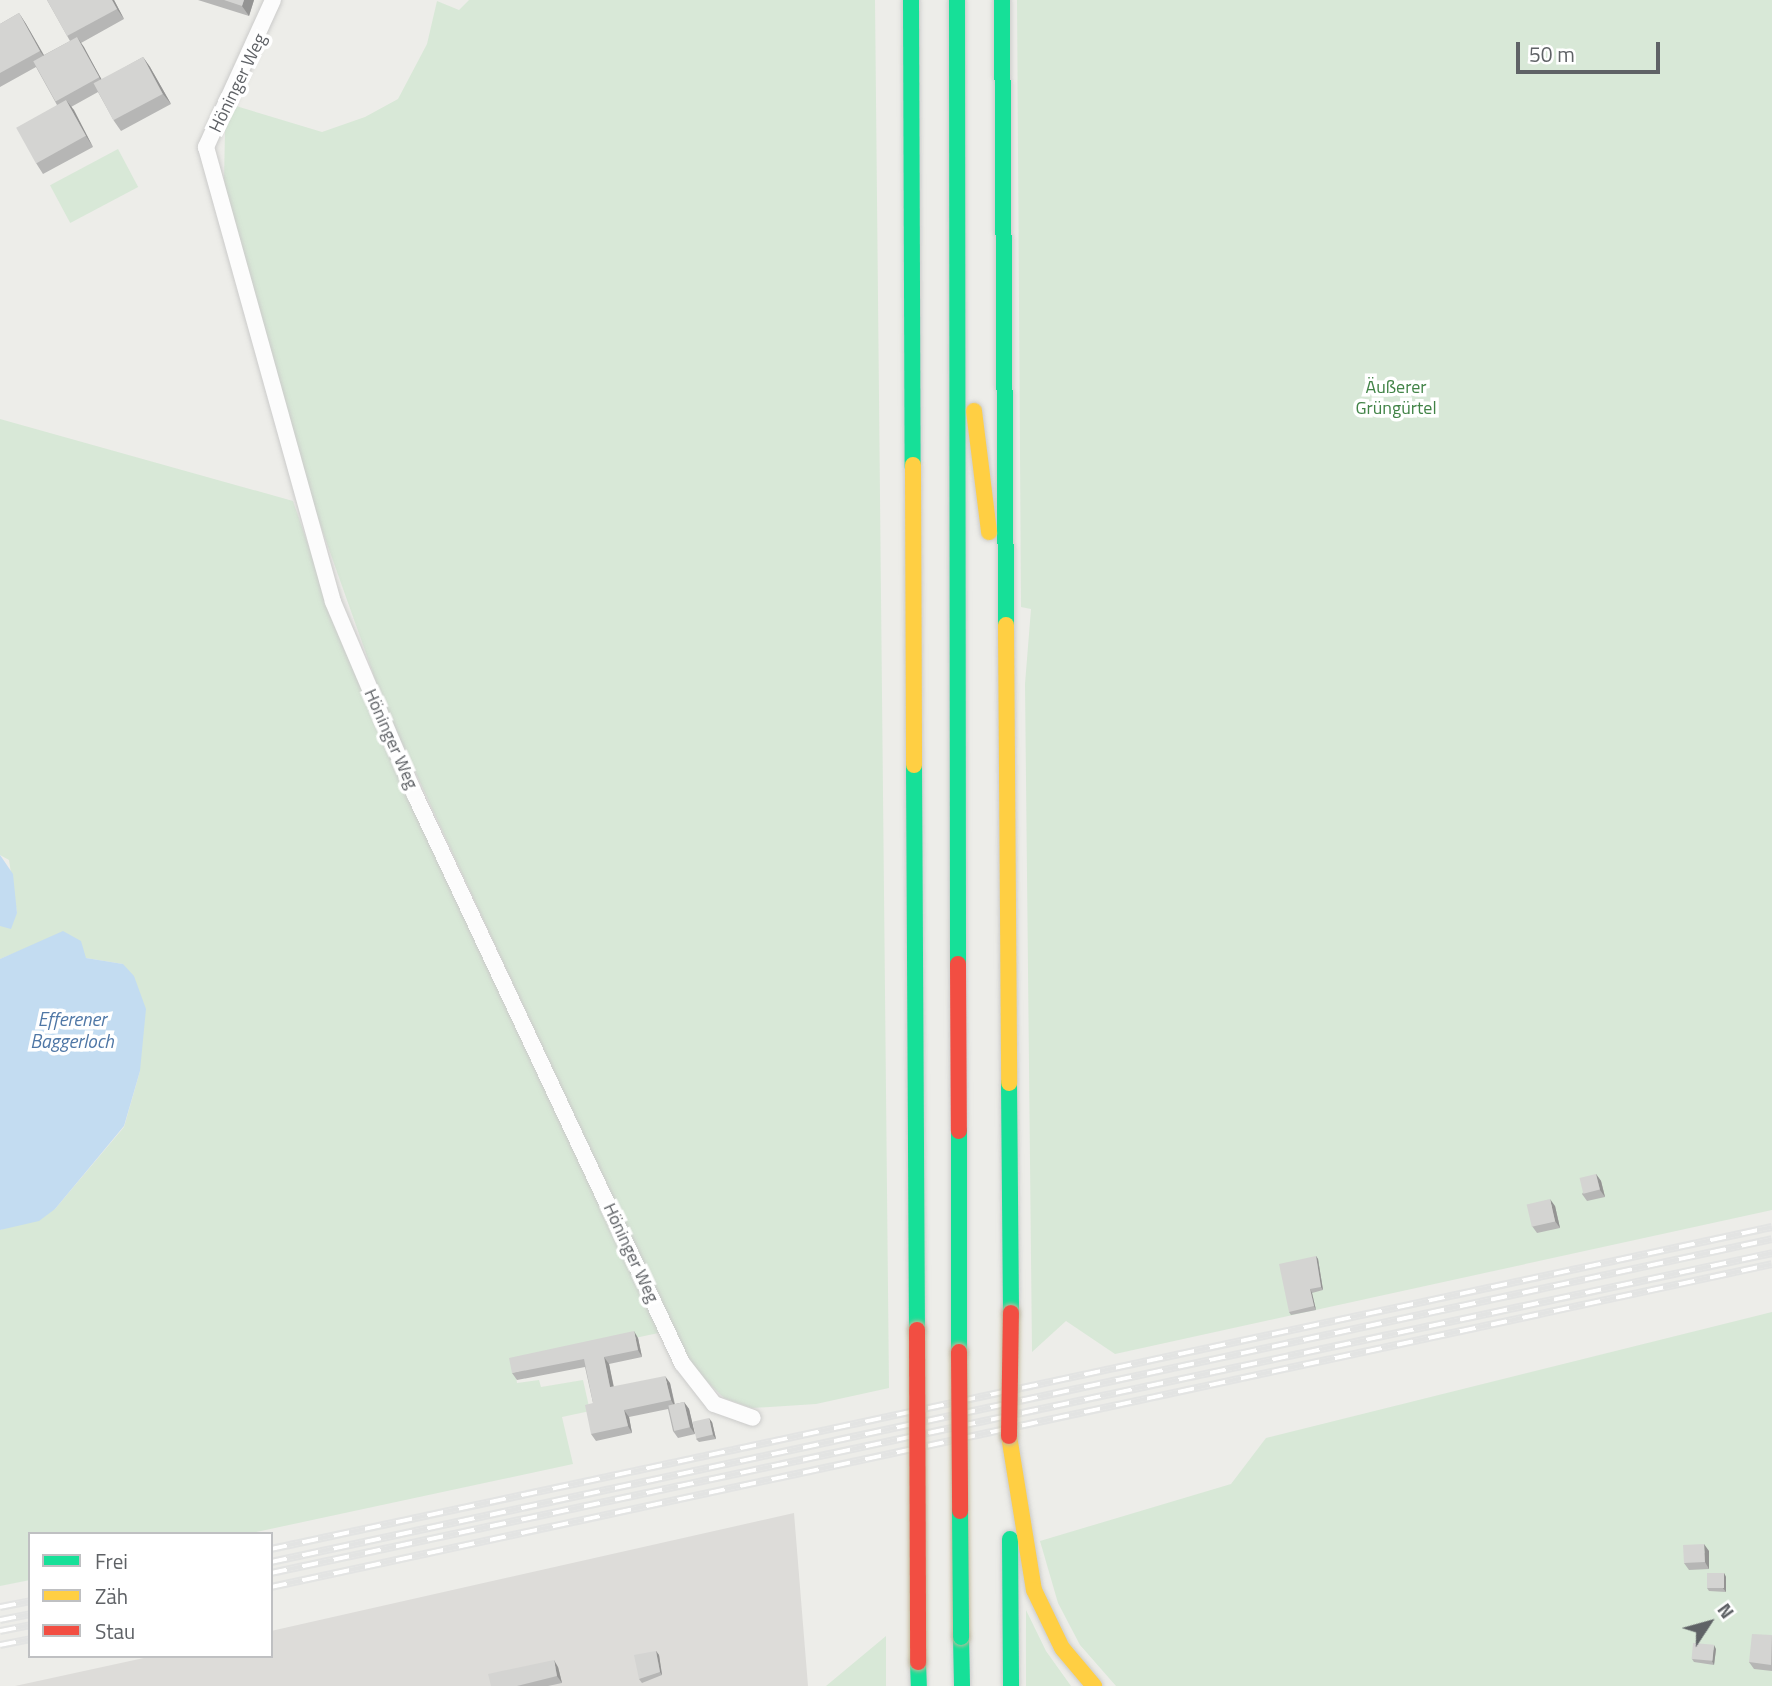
<!DOCTYPE html>
<meta charset="utf-8">
<style>
body{margin:0}
#map{position:relative;width:1772px;height:1686px;overflow:hidden;background:#edede9;font-family:"Titillium Web",sans-serif}
div>[style]{position:absolute}
.industrial>*{inset:0;background:#dddcd9}
.green>*{inset:0;background:#d8e8d7;transform-origin:0 0}
.water>*{inset:0;background:#c3dcf1}
.roads{filter:drop-shadow(0 0 2px #cbcbca) drop-shadow(0 0 2px #cbcbca)}
.street>*{height:16px;margin:-8px;padding:0 8px;transform-origin:8px;border-radius:8px;background:#fcfcfc}
.fast>*{height:16px;margin:-8px;padding:0 8px;transform-origin:8px;border-radius:8px;background:#16e098}
.slow>*{height:16px;margin:-8px;padding:0 8px;transform-origin:8px;border-radius:8px;background:#ffcf43}
.jam>*{height:16px;margin:-8px;padding:0 8px;transform-origin:8px;border-radius:8px;background:#f24e42}
.rail>*{height:8px;margin-top:-4px;transform-origin:0;background:repeating-linear-gradient(90deg,#fff 0 16px,#e3e4e3 0 32px);box-sizing:border-box;border-block:2px solid #e3e4e3}
.bridges{filter:drop-shadow(0 0 2px #c1b79a) drop-shadow(0 0 2px #c1b79a)}
.fast-bridge>*{height:16px;margin:-8px;padding:0 8px;transform-origin:8px;border-radius:8px;background:#16e098}
.jam-bridge>*{height:16px;margin:-8px;padding:0 8px;transform-origin:8px;border-radius:8px;background:#f24e42}
.wall>*{inset:0;background:#b6b6b5}
.shaded-wall>*{inset:0;background:#949493}
.building>*{inset:0;background:#d4d4d2;transform-origin:0 0}
span{translate:-50% -50%;white-space:nowrap;text-align:center;line-height:1.15;-webkit-text-stroke:7px #fff;paint-order:stroke}
.street-label{font-size:18px;color:#5f6266}
.park-label{font-size:18px;color:#418346}
.water-label{font-size:19px;color:#4f77a6;font-style:italic}
.legend{position:absolute;left:28px;top:1532px;width:245px;height:126px;box-sizing:border-box;background:#fff;border:2px solid #bfc0c2;margin:0;padding:9px 12px;list-style:none;font-size:21px;color:#5f6266}
.legend li{display:flex;align-items:center;gap:14px;height:35px}
.legend b{width:35px;border:2px solid #bfc0c2}
.north{position:absolute;left:1674px;top:1588px;width:70px;height:70px;-webkit-text-stroke:5px #fff;paint-order:stroke;rotate:54deg;font-size:19px;font-weight:700;line-height:28px;text-align:center;color:#5f6266}
.north::after{content:'';display:block;margin:auto;width:24px;height:32px;background:#5f6266;clip-path:polygon(50% 0,100% 100%,50% 72%,0 100%)}
.scale{position:absolute;left:1516px;top:42px;width:144px;height:32px;box-sizing:border-box;border:4px solid #5f6266;border-top:0;padding-left:9px;font-size:21px;line-height:24px;white-space:nowrap;color:#5f6266;-webkit-text-stroke:5px #fff;paint-order:stroke}
</style>
<div id="map">
<div class="industrial">
<div style="clip-path:polygon(794px 1513px,808px 1686px,15px 1686px,153px 1656px,271px 1656px,271px 1631px)"></div>
</div>
<div class="green">
<div style="clip-path:polygon(469px 0,875px 0,889px 1388px,816px 1404px,752px 1408px,724px 1398px,688px 1363px,384px 704px,310px 496px,232px 219px,224px 181px,225px 130px,236px 106px,322px 132px,365px 117px,398px 99px,427px 44px,437px 1px,459px 10px)"></div>
<div style="clip-path:polygon(1017px 0,1772px 0,1772px 1210px,1115px 1354px,1066px 1321px,1032px 1352px,1025px 684px,1031px 609px,1021px 607px)"></div>
<div style="left:118px;top:149px;width:43px;height:77px;rotate:62deg"></div>
<div style="clip-path:polygon(0 419px,293px 501px,344px 649px,663px 1332px,514px 1364px,517px 1383px,539px 1380px,541px 1387px,583px 1380px,590px 1411px,562px 1417px,573px 1464px,247px 1534px,30px 1534px,30px 1580px,0 1586px,0 1230px,55px 1209px,124px 1127px,140px 1071px,123px 964px,86px 958px,48px 939px,0 959px,0 926px,17px 913px,9px 860px,0 855px)"></div>
<div style="clip-path:polygon(1772px 1312px,1772px 1686px,1116px 1686px,1080px 1645px,1058px 1603px,1040px 1541px,1231px 1484px,1266px 1438px)"></div>
<div style="clip-path:polygon(1026px 1610px,1046px 1651px,1071px 1686px,1026px 1686px)"></div>
<div style="clip-path:polygon(886px 1636px,886px 1686px,826px 1686px)"></div>
</div>
<div class="water">
<div style="clip-path:polygon(0 855px,13px 874px,17px 913px,11px 929px,0 926px)"></div>
<div style="clip-path:polygon(63px 931px,81px 941px,86px 958px,123px 964px,134px 976px,146px 1009px,140px 1071px,124px 1126px,55px 1209px,39px 1221px,0 1230px,0 959px)"></div>
</div>
<div class="roads">
<div class="street">
<div style="left:273px;top:0;width:162px;rotate:114.5deg"></div>
<div style="left:206px;top:147px;width:472px;rotate:74.4deg"></div>
<div style="left:333px;top:602px;width:210px;rotate:67deg"></div>
<div style="left:415px;top:795px;width:628px;rotate:64.82deg"></div>
<div style="left:682px;top:1363px;width:52px;rotate:52deg"></div>
<div style="left:714px;top:1404px;width:41px;rotate:19.7deg"></div>
</div>
<div class="fast">
<div style="left:911px;top:0;width:465px;rotate:89.8deg"></div>
<div style="left:957px;top:0;width:964px;rotate:89.94deg"></div>
<div style="left:1002px;top:0;width:625px;rotate:89.63deg"></div>
<div style="left:914px;top:765px;width:565px;rotate:89.7deg"></div>
<div style="left:1009px;top:1083px;width:230px;rotate:89.5deg"></div>
<div style="left:959px;top:1131px;width:221px;rotate:90deg"></div>
<div style="left:1010px;top:1539px;width:147px;rotate:89.6deg"></div>
<div style="left:961px;top:1637px;width:49px;rotate:88.8deg"></div>
<div style="left:918px;top:1662px;width:24px;rotate:88deg"></div>
</div>
<div class="slow">
<div style="left:974px;top:411px;width:122px;rotate:82.9deg"></div>
<div style="left:913px;top:465px;width:300px;rotate:89.8deg"></div>
<div style="left:1006px;top:625px;width:458px;rotate:89.6deg"></div>
<div style="left:1009px;top:1436px;width:156px;rotate:80.8deg"></div>
<div style="left:1034px;top:1590px;width:64px;rotate:64.2deg"></div>
<div style="left:1062px;top:1648px;width:50px;rotate:49.9deg"></div>
</div>
<div class="jam">
<div style="left:958px;top:964px;width:167px;rotate:89.7deg"></div>
</div>
</div>
<div class="rail">
<div style="left:271px;top:1549px;width:1535px;rotate:-12.11deg"></div>
<div style="left:271px;top:1562px;width:1535px;rotate:-12.14deg"></div>
<div style="left:271px;top:1573px;width:1535px;rotate:-12.03deg"></div>
<div style="left:271px;top:1587px;width:1535px;rotate:-12.14deg"></div>
<div style="left:0;top:1607px;width:31px;rotate:-11deg"></div>
<div style="left:0;top:1620px;width:31px;rotate:-11deg"></div>
<div style="left:0;top:1631px;width:31px;rotate:-11deg"></div>
<div style="left:0;top:1645px;width:31px;rotate:-11deg"></div>
</div>
<div class="bridges">
<div class="fast-bridge">
<div style="left:960px;top:1511px;width:126px;rotate:89.5deg"></div>
</div>
<div class="jam-bridge">
<div style="left:917px;top:1330px;width:332px;rotate:89.8deg"></div>
<div style="left:959px;top:1352px;width:159px;rotate:89.6deg"></div>
<div style="left:1009px;top:1436px;width:123px;rotate:-89.1deg"></div>
</div>
</div>
<div class="wall">
<div style="clip-path:polygon(47px 0,114px 0,124px 19px,81px 43px,102px 80px,143px 57px,150px 67px,171px 104px,121px 131px,114px 121px,98px 92px,71px 107px,93px 147px,43px 174px,36px 163px,57px 105px,36px 67px,0 87px,0 24px,19px 13px,26px 24px,44px 55px,70px 41px)"></div>
<div style="clip-path:polygon(198px 0,254px 0,249px 16px)"></div>
<div style="clip-path:polygon(1596px 1174px,1601px 1181px,1605px 1197px,1587px 1201px,1582px 1194px)"></div>
<div style="clip-path:polygon(1555px 1206px,1560px 1228px,1537px 1233px,1532px 1226px)"></div>
<div style="clip-path:polygon(1316px 1256px,1318px 1259px,1323px 1290px,1312px 1293px,1316px 1310px,1291px 1315px,1289px 1312px)"></div>
<div style="clip-path:polygon(638px 1338px,642px 1357px,609px 1364px,614px 1387px,670px 1383px,675px 1404px,684px 1402px,689px 1409px,695px 1434px,678px 1438px,673px 1431px,668px 1409px,629px 1417px,632px 1433px,596px 1441px,591px 1434px,593px 1403px,585px 1367px,517px 1380px,512px 1373px)"></div>
<div style="clip-path:polygon(712px 1422px,716px 1439px,699px 1442px,696px 1439px)"></div>
<div style="clip-path:polygon(1709px 1551px,1709px 1569px,1689px 1570px,1684px 1563px)"></div>
<div style="clip-path:polygon(1724px 1573px,1726px 1577px,1726px 1592px,1709px 1591px,1707px 1588px)"></div>
<div style="clip-path:polygon(1772px 1635px,1772px 1671px,1754px 1669px,1749px 1662px)"></div>
<div style="clip-path:polygon(1716px 1649px,1714px 1665px,1694px 1662px,1692px 1659px)"></div>
<div style="clip-path:polygon(656px 1651px,659px 1655px,662px 1675px,642px 1683px,639px 1679px)"></div>
<div style="clip-path:polygon(558px 1667px,562px 1683px,548px 1686px,491px 1686px)"></div>
</div>
<div class="shaded-wall">
<div style="clip-path:polygon(112px 0,114px 0,124px 19px,117px 9px)"></div>
<div style="clip-path:polygon(244px 0,254px 0,249px 16px,242px 6px)"></div>
<div style="clip-path:polygon(19px 13px,26px 24px,47px 61px,40px 51px)"></div>
<div style="clip-path:polygon(77px 37px,84px 47px,106px 88px,99px 77px)"></div>
<div style="clip-path:polygon(143px 57px,150px 67px,171px 104px,163px 94px)"></div>
<div style="clip-path:polygon(66px 100px,74px 110px,93px 147px,86px 136px)"></div>
<div style="clip-path:polygon(1596px 1174px,1601px 1181px,1605px 1197px,1600px 1190px)"></div>
<div style="clip-path:polygon(1550px 1199px,1555px 1206px,1560px 1228px,1555px 1221px)"></div>
<div style="clip-path:polygon(1316px 1256px,1318px 1259px,1323px 1290px,1321px 1287px)"></div>
<div style="clip-path:polygon(1310px 1289px,1312px 1293px,1316px 1310px,1314px 1306px)"></div>
<div style="clip-path:polygon(634px 1331px,638px 1338px,642px 1357px,638px 1350px)"></div>
<div style="clip-path:polygon(604px 1357px,609px 1364px,615px 1394px,610px 1387px)"></div>
<div style="clip-path:polygon(665px 1376px,670px 1383px,675px 1407px,671px 1400px)"></div>
<div style="clip-path:polygon(684px 1402px,689px 1409px,695px 1434px,690px 1427px)"></div>
<div style="clip-path:polygon(624px 1410px,629px 1417px,632px 1433px,628px 1426px)"></div>
<div style="clip-path:polygon(709px 1418px,712px 1422px,716px 1439px,713px 1435px)"></div>
<div style="clip-path:polygon(1704px 1544px,1709px 1551px,1709px 1569px,1705px 1562px)"></div>
<div style="clip-path:polygon(1724px 1573px,1726px 1577px,1726px 1592px,1723px 1588px)"></div>
<div style="clip-path:polygon(1714px 1645px,1716px 1649px,1714px 1665px,1712px 1661px)"></div>
<div style="clip-path:polygon(656px 1651px,659px 1655px,662px 1675px,660px 1672px)"></div>
<div style="clip-path:polygon(554px 1660px,558px 1667px,562px 1683px,557px 1676px)"></div>
</div>
<div class="building">
<div style="clip-path:polygon(47px 0,112px 0,117px 9px,67px 36px)"></div>
<div style="clip-path:polygon(224px 0,244px 0,242px 6px)"></div>
<div style="clip-path:polygon(19px 13px,40px 51px,0 73px,0 24px)"></div>
<div style="left:77px;top:37px;width:46px;height:50px;rotate:61deg"></div>
<div style="left:143px;top:57px;width:42px;height:56px;rotate:62deg"></div>
<div style="left:66px;top:100px;width:41px;height:57px;rotate:61deg"></div>
<div style="left:1596px;top:1174px;width:16px;height:17px;rotate:76deg"></div>
<div style="left:1550px;top:1199px;width:23px;height:24px;rotate:77deg"></div>
<div style="clip-path:polygon(1316px 1256px,1321px 1287px,1310px 1289px,1314px 1306px,1289px 1312px,1279px 1264px)"></div>
<div style="clip-path:polygon(634px 1331px,638px 1350px,604px 1357px,610px 1387px,665px 1376px,671px 1400px,624px 1410px,628px 1426px,591px 1434px,585px 1405px,593px 1403px,584px 1359px,512px 1373px,509px 1358px)"></div>
<div style="left:684px;top:1402px;width:26px;height:16px;rotate:77deg"></div>
<div style="left:709px;top:1418px;width:17px;height:17px;rotate:77deg"></div>
<div style="left:1704px;top:1544px;width:18px;height:21px;rotate:87deg"></div>
<div style="left:1707px;top:1573px;width:17px;height:15px"></div>
<div style="clip-path:polygon(1752px 1634px,1772px 1635px,1771px 1665px,1749px 1662px)"></div>
<div style="left:1693px;top:1643px;width:21px;height:16px;rotate:5deg"></div>
<div style="clip-path:polygon(656px 1651px,660px 1672px,639px 1679px,634px 1655px)"></div>
<div style="clip-path:polygon(554px 1660px,557px 1676px,517px 1686px,491px 1686px,488px 1674px)"></div>
</div>
<div class="street-label">
<span style="left:238px;top:83px;rotate:-64deg">Höninger Weg</span>
<span style="left:391px;top:739px;rotate:66deg">Höninger Weg</span>
<span style="left:631px;top:1253px;rotate:65deg">Höninger Weg</span>
</div>
<div class="park-label">
<span style="left:1396px;top:398px">Äußerer<br>Grüngürtel</span>
</div>
<div class="water-label">
<span style="left:72px;top:1030px">Efferener<br>Baggerloch</span>
</div>
<ul class="legend">
<li><b style="height:9px;background:#16e098"></b>Frei</li>
<li><b style="height:9px;background:#ffcf43"></b>Zäh</li>
<li><b style="height:9px;background:#f24e42"></b>Stau</li>
</ul>
<div class="north">N</div>
<div class="scale">50 m</div>
</div>
